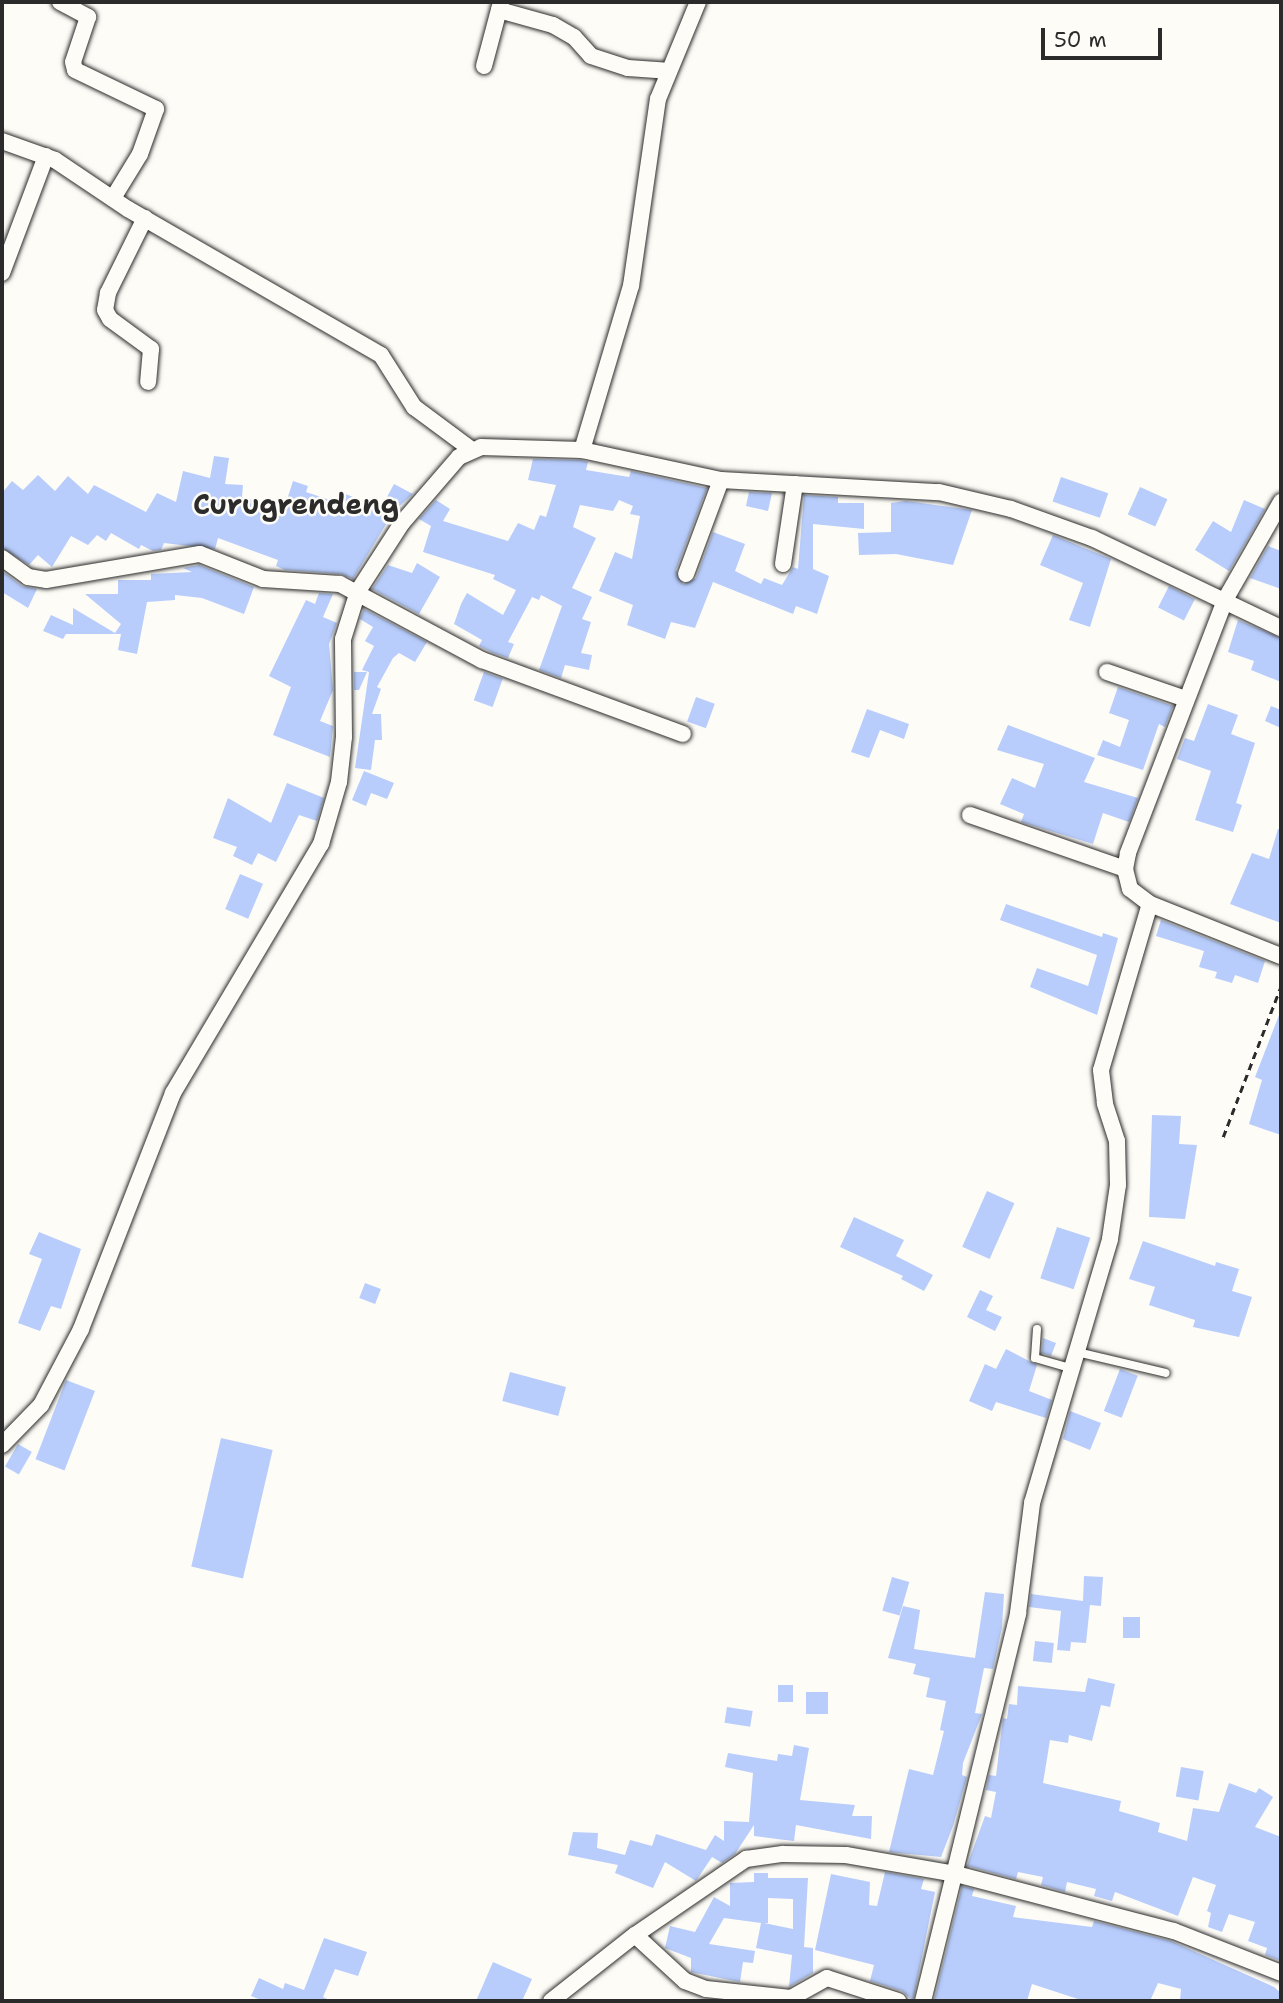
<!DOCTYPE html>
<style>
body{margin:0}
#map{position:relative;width:1283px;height:2003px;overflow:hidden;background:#fdfcf7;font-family:"Shantell Sans",sans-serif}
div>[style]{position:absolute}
.building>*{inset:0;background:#b8cdfc;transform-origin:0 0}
.path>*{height:2.5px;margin-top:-1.25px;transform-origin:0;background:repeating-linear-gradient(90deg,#2b2b2b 0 7px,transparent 0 12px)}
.roads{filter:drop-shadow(0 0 2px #2b2b2b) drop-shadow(0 0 2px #2b2b2b)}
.service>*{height:8px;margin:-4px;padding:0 4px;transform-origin:4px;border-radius:4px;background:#fdfcf7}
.minor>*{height:16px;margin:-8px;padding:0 8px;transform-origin:8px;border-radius:8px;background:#fdfcf7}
span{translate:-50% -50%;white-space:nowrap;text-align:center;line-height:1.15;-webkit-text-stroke:5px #fdfcf7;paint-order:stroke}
.quarter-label{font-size:28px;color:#2b2b2b;font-weight:700}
.frame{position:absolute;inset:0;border:4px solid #2b2b2b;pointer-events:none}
.scale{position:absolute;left:1041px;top:28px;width:121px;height:32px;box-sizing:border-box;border:4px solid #2b2b2b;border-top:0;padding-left:9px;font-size:21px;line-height:24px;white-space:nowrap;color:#2b2b2b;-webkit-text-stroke:5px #fdfcf7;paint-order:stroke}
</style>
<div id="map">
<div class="building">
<div style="clip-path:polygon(214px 456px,229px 458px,225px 484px,243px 485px,242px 497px,284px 509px,293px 481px,308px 486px,306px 492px,339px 503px,343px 493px,381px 508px,394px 484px,413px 494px,394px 511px,353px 579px,341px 574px,285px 570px,276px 566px,278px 560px,218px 538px,215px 549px,164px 543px,161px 550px,153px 551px,141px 545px,139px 549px,111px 533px,106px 541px,97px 535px,88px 545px,71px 536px,52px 567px,38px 555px,29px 565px,2px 548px,2px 493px,12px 481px,23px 490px,38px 475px,55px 491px,68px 476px,88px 494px,94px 485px,146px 512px,157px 493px,176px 502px,183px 471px,210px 478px)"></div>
<div style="clip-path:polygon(533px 459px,581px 460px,588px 462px,586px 470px,629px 477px,631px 471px,707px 488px,676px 570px,683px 584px,696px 578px,713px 532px,745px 544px,735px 571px,761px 584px,764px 578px,782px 585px,793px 567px,798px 569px,804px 495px,838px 497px,838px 503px,864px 503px,864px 529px,813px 524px,813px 569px,829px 576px,817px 614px,796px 606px,793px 614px,713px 582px,695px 628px,671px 622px,665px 639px,627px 625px,633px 605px,599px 591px,615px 552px,632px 559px,640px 516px,630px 514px,633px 506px,619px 500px,613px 511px,580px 505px,573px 527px,596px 538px,572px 588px,592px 597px,582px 619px,591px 622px,581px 653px,592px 655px,589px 670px,565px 665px,561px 678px,539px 670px,562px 606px,541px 595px,539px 600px,532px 597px,508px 642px,514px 644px,508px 658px,493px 653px,479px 646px,482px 640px,454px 624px,461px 604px,467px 593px,503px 615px,516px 590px,493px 579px,495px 575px,423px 552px,431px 526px,419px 519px,436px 500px,450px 509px,443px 521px,508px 541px,518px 523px,534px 530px,540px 515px,546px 517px,556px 485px,528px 480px)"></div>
<div style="left:1061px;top:477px;width:50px;height:26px;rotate:19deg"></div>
<div style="left:1140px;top:487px;width:30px;height:30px;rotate:24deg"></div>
<div style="clip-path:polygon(749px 492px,772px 493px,768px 511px,746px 506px)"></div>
<div style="clip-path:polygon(1244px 500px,1265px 509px,1229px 571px,1195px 550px,1213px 521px,1231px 532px)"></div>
<div style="clip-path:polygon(906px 501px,972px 510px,953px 565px,896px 554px,859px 555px,858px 533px,891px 532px,891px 503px)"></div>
<div style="clip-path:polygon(1053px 535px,1111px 559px,1090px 627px,1069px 620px,1083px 583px,1040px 565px)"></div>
<div style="clip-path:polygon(1268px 546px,1281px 551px,1281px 589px,1250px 578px)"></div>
<div style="clip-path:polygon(417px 563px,440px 577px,419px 614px,372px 589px,388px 565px,412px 573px)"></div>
<div style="clip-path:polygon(199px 565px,254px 587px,244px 614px,202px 598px,175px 595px,175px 600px,147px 602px,137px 654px,118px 650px,121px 634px,66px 634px,63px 639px,43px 631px,51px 615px,73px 625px,73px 608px,115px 633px,121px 624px,85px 594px,118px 594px,118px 580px,151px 580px,151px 574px,192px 572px,183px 568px)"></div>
<div style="clip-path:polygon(2px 571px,22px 586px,37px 589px,28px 608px,2px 592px)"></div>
<div style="left:1169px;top:586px;width:29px;height:24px;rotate:27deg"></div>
<div style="clip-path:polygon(319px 593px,333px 594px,323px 617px,337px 623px,329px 644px,333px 690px,320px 721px,333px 726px,330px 757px,273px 735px,291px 687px,269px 676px,306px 600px,315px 604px)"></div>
<div style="clip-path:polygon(364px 609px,427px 642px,415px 662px,399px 653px,393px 658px,377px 687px,381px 689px,372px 714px,381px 714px,382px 740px,375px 740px,371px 770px,355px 768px,369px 672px,362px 670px,374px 646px,365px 641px,373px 627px,360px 619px)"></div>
<div style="clip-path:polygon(1238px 620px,1281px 638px,1281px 682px,1251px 670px,1254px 661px,1228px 652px)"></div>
<div style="clip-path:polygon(354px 672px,367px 672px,359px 690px,354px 690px)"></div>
<div style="left:484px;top:672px;width:20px;height:30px;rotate:20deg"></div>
<div style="clip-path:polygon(1118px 687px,1173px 706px,1165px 727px,1159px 724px,1143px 770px,1097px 755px,1103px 740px,1120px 747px,1129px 720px,1109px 713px)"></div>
<div style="left:696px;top:697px;width:20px;height:26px;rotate:20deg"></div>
<div style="clip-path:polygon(1208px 704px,1238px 715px,1231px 734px,1255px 743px,1236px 803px,1242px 805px,1233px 832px,1195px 820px,1211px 771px,1177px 759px,1185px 738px,1194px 741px)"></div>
<div style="clip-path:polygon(1271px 706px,1281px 710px,1281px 728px,1265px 721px)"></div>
<div style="clip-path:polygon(867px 709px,909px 724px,904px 739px,880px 730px,869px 758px,851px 752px)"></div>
<div style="clip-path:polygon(1008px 725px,1095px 758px,1084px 782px,1138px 798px,1129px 822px,1103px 813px,1093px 844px,1021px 822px,1024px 814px,1000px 804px,1012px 778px,1035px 788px,1044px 764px,997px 750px)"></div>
<div style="clip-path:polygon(364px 771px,394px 783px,387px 799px,371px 793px,366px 806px,352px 800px)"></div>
<div style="clip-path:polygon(287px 783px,324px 798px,317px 821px,299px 815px,276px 862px,258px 853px,252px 865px,233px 856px,237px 847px,213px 838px,228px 798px,271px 823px)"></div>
<div style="clip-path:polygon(1278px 829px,1281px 829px,1281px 923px,1230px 904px,1252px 853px,1269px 859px)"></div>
<div style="left:240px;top:874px;width:25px;height:38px;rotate:23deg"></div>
<div style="clip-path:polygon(1006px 904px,1102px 937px,1103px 933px,1118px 938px,1097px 1015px,1030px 987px,1037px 968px,1088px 986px,1097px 955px,1000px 920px)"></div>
<div style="clip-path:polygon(1161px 920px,1265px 961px,1258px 983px,1235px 975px,1232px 983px,1215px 978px,1217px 972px,1199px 967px,1204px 951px,1156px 936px)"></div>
<div style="clip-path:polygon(1281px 1010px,1281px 1135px,1249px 1124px,1262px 1080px,1255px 1077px)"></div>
<div style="clip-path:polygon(1152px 1115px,1181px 1116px,1179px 1144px,1197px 1145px,1185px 1219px,1149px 1217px)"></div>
<div style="left:987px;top:1191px;width:30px;height:61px;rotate:24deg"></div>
<div style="clip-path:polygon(854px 1217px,904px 1240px,896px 1256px,933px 1275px,924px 1291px,901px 1279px,903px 1276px,840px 1247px)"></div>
<div style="left:1057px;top:1227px;width:35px;height:54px;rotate:18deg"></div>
<div style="clip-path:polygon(39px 1232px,81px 1249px,61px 1309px,51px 1306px,40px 1331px,18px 1323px,42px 1259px,29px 1254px)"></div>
<div style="clip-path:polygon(1143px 1241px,1215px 1266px,1216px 1262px,1239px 1269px,1232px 1291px,1252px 1297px,1239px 1337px,1193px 1327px,1195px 1320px,1149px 1305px,1155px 1287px,1129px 1279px)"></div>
<div style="left:365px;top:1283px;width:17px;height:16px;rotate:21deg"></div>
<div style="clip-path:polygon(980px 1290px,993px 1296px,986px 1310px,1002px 1317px,995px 1331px,967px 1317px)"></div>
<div style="clip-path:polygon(1043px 1338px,1056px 1343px,1051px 1356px,1042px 1353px)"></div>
<div style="clip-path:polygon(1006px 1349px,1037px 1365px,1029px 1391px,1052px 1400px,1046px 1418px,996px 1402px,992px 1411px,969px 1401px,985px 1364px,996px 1369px)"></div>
<div style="left:1120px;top:1369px;width:19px;height:45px;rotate:21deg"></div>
<div style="left:510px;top:1372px;width:58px;height:30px;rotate:15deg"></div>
<div style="left:66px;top:1380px;width:31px;height:85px;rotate:21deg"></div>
<div style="clip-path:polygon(1070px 1411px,1101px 1423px,1090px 1450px,1063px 1439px)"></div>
<div style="left:221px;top:1438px;width:53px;height:132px;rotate:13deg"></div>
<div style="left:18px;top:1444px;width:16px;height:26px;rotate:30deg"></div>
<div style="clip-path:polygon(1084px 1576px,1103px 1577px,1101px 1606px,1090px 1605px,1086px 1643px,1071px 1642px,1070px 1651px,1057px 1650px,1061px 1611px,1029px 1607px,1031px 1594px,1083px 1601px)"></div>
<div style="left:892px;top:1577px;width:18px;height:35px;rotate:16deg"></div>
<div style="clip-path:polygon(985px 1592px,1004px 1594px,1002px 1627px,993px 1669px,984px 1668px,975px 1713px,982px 1714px,963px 1763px,962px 1775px,967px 1777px,953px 1826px,941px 1857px,889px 1852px,909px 1769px,933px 1775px,944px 1731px,940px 1730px,946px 1701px,926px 1697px,930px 1678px,913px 1674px,916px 1664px,888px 1658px,903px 1606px,920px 1610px,914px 1649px,975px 1658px)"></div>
<div style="left:1123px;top:1617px;width:17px;height:21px"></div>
<div style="left:1035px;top:1641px;width:19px;height:20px;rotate:6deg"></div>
<div style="clip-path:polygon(1088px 1678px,1115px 1684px,1110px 1707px,1101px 1705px,1092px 1741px,1069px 1735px,1068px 1743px,1050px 1740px,1043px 1783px,1121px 1801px,1119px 1811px,1160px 1823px,1158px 1832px,1187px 1841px,1193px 1808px,1219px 1812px,1229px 1783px,1256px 1793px,1259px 1788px,1273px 1797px,1255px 1827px,1281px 1837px,1281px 1961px,1265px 1955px,1267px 1948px,1248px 1941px,1255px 1922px,1229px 1914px,1222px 1932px,1208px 1927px,1211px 1913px,1207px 1911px,1216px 1885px,1193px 1877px,1178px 1916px,1115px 1892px,1112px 1901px,1094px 1896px,1096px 1889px,1067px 1882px,1065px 1892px,1041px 1885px,1043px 1877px,1018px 1872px,1016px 1879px,967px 1866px,985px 1816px,991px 1818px,996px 1792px,986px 1790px,989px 1775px,996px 1776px,1003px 1718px,1007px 1719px,1009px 1704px,1017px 1705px,1018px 1686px,1085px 1692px)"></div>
<div style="left:778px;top:1685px;width:15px;height:17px"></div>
<div style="left:806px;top:1692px;width:22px;height:22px"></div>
<div style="left:727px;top:1707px;width:26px;height:16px;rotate:9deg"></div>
<div style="clip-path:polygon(794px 1745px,809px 1748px,800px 1800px,855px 1805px,852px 1816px,872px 1816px,871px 1839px,796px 1825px,794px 1841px,777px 1839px,754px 1836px,754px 1825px,735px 1854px,722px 1863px,712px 1857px,696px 1881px,665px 1862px,653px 1888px,615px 1873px,618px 1865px,568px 1855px,573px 1832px,598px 1833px,597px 1848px,625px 1855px,630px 1840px,652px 1846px,656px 1834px,706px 1850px,715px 1835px,724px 1841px,724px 1821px,749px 1822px,753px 1773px,725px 1767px,728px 1753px,777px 1761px,778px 1754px,792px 1756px)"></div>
<div style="left:1181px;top:1767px;width:23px;height:30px;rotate:10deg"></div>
<div style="clip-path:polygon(evenodd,754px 1873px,768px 1873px,768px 1878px,808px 1878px,804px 1947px,813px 1948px,813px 1973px,789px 1987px,792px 1955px,756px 1948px,761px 1923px,724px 1918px,709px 1944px,755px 1951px,753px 1963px,743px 1962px,740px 1982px,691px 1972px,691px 1958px,665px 1948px,670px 1926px,695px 1932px,714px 1897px,730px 1906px,730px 1883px,754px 1882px,754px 1873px,768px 1898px,793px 1899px,793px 1929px,764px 1923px,768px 1923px,768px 1898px)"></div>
<div style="clip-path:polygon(831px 1874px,870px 1882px,869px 1905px,877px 1906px,885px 1872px,924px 1879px,921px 1889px,935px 1892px,913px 2001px,902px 1991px,870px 1981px,874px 1965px,815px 1950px)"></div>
<div style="clip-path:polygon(962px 1886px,974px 1889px,972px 1896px,1016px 1906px,1013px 1917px,1092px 1927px,1094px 1921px,1171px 1941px,1274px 1987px,1281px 1993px,1281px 2001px,1180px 2001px,1181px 1989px,1158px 1983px,1150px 2001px,1084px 2001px,1032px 1984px,1027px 2001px,934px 2001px)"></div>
<div style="clip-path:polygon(324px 1938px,367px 1952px,358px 1976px,335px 1969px,323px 1997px,331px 2001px,264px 2001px,251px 1996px,259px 1978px,283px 1989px,285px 1983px,304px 1990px)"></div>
<div style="clip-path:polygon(493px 1962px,532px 1979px,522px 2001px,476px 2001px)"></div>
</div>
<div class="path">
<div style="left:1223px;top:1137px;width:162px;rotate:-69deg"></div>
</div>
<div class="roads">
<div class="service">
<div style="left:1037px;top:1329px;width:29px;rotate:94deg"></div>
<div style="left:1035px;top:1358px;width:37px;rotate:16deg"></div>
<div style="left:1077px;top:1352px;width:91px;rotate:13.3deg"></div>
</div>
<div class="minor">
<div style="left:60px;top:2px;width:32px;rotate:28deg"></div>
<div style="left:88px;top:17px;width:47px;rotate:108.4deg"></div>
<div style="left:73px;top:62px;width:8px;rotate:76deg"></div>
<div style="left:75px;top:70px;width:90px;rotate:25.7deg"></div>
<div style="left:156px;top:109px;width:48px;rotate:109.6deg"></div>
<div style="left:140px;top:154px;width:52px;rotate:121.5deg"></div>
<div style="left:499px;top:10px;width:56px;rotate:15.5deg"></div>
<div style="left:553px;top:25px;width:24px;rotate:30deg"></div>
<div style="left:574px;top:37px;width:25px;rotate:48deg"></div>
<div style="left:591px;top:56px;width:39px;rotate:18deg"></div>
<div style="left:628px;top:68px;width:39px;rotate:4deg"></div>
<div style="left:484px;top:66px;width:66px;rotate:-75.1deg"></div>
<div style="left:2px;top:141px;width:56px;rotate:19.7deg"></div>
<div style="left:55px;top:160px;width:88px;rotate:33.9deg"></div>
<div style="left:128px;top:209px;width:292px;rotate:30deg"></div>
<div style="left:381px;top:355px;width:62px;rotate:57.6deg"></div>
<div style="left:414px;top:407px;width:72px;rotate:36.6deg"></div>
<div style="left:145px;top:218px;width:84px;rotate:116.3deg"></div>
<div style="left:108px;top:293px;width:17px;rotate:100deg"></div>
<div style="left:105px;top:310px;width:10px;rotate:61deg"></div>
<div style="left:110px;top:319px;width:51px;rotate:36.2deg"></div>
<div style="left:151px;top:349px;width:33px;rotate:95deg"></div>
<div style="left:2px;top:273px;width:125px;rotate:-69.4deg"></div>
<div style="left:582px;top:450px;width:142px;rotate:12.2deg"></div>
<div style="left:721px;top:480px;width:218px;rotate:3.2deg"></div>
<div style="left:939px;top:492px;width:74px;rotate:13.3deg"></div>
<div style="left:1011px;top:509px;width:86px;rotate:19.7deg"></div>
<div style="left:1092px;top:538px;width:209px;rotate:25.5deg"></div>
<div style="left:2px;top:558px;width:32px;rotate:36deg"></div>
<div style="left:28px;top:577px;width:18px;rotate:9deg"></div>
<div style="left:46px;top:580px;width:156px;rotate:-9.6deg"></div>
<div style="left:200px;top:554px;width:68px;rotate:21.6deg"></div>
<div style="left:263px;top:579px;width:77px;rotate:3.7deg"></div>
<div style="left:340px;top:584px;width:161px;rotate:28.2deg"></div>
<div style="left:482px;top:660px;width:214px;rotate:20.2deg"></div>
<div style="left:783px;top:564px;width:81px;rotate:-81.5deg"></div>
<div style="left:686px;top:574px;width:100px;rotate:-69.6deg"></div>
<div style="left:1107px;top:672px;width:83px;rotate:18.9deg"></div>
<div style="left:970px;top:815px;width:164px;rotate:19.2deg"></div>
<div style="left:1150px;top:904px;width:141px;rotate:21.7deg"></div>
<div style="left:2px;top:1445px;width:56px;rotate:-45.7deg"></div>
<div style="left:41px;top:1405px;width:86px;rotate:-62.2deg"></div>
<div style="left:81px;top:1329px;width:253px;rotate:-68.7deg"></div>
<div style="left:173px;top:1093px;width:290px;rotate:-59.3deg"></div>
<div style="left:321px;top:844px;width:65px;rotate:-73.8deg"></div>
<div style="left:339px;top:782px;width:45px;rotate:-83.7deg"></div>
<div style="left:344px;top:737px;width:98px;rotate:-90.6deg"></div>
<div style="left:343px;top:639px;width:50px;rotate:-72.6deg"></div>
<div style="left:358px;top:591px;width:81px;rotate:-57.1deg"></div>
<div style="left:402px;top:523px;width:87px;rotate:-49.2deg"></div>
<div style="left:459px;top:457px;width:24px;rotate:-24deg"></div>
<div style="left:481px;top:447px;width:101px;rotate:1.7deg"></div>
<div style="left:582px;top:450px;width:171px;rotate:-73.4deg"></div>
<div style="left:631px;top:286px;width:189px;rotate:-81.8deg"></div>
<div style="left:658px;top:99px;width:105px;rotate:-67.6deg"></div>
<div style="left:635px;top:1935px;width:68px;rotate:42.6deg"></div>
<div style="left:685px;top:1981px;width:22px;rotate:21deg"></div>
<div style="left:706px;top:1989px;width:85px;rotate:6deg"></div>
<div style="left:791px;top:1998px;width:41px;rotate:-29.1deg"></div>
<div style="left:827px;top:1978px;width:75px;rotate:17.9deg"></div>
<div style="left:551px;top:2001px;width:107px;rotate:-38.2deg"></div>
<div style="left:635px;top:1935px;width:135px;rotate:-34.4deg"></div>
<div style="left:746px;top:1859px;width:37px;rotate:-8deg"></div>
<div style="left:783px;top:1854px;width:63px;rotate:0.9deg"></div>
<div style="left:846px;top:1855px;width:112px;rotate:9.8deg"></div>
<div style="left:956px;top:1874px;width:225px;rotate:14.7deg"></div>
<div style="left:1174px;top:1931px;width:115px;rotate:21.4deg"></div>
<div style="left:923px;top:2001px;width:399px;rotate:-76.2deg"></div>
<div style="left:1018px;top:1613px;width:111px;rotate:-82.7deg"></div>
<div style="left:1032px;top:1503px;width:275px;rotate:-73.5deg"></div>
<div style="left:1110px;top:1239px;width:55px;rotate:-81.6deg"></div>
<div style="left:1118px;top:1185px;width:44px;rotate:-91.3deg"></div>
<div style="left:1117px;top:1141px;width:40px;rotate:-108deg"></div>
<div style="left:1105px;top:1103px;width:33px;rotate:-97deg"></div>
<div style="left:1101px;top:1070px;width:173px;rotate:-73.6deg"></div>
<div style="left:1150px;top:904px;width:25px;rotate:-143deg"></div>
<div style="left:1130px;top:889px;width:21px;rotate:-104deg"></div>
<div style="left:1125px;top:869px;width:16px;rotate:-79deg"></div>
<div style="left:1128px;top:853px;width:273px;rotate:-69deg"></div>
<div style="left:1226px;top:598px;width:111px;rotate:-60.2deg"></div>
</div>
</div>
<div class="quarter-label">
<span style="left:296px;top:504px">Curugrendeng</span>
</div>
<div class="frame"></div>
<div class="scale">50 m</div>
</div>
